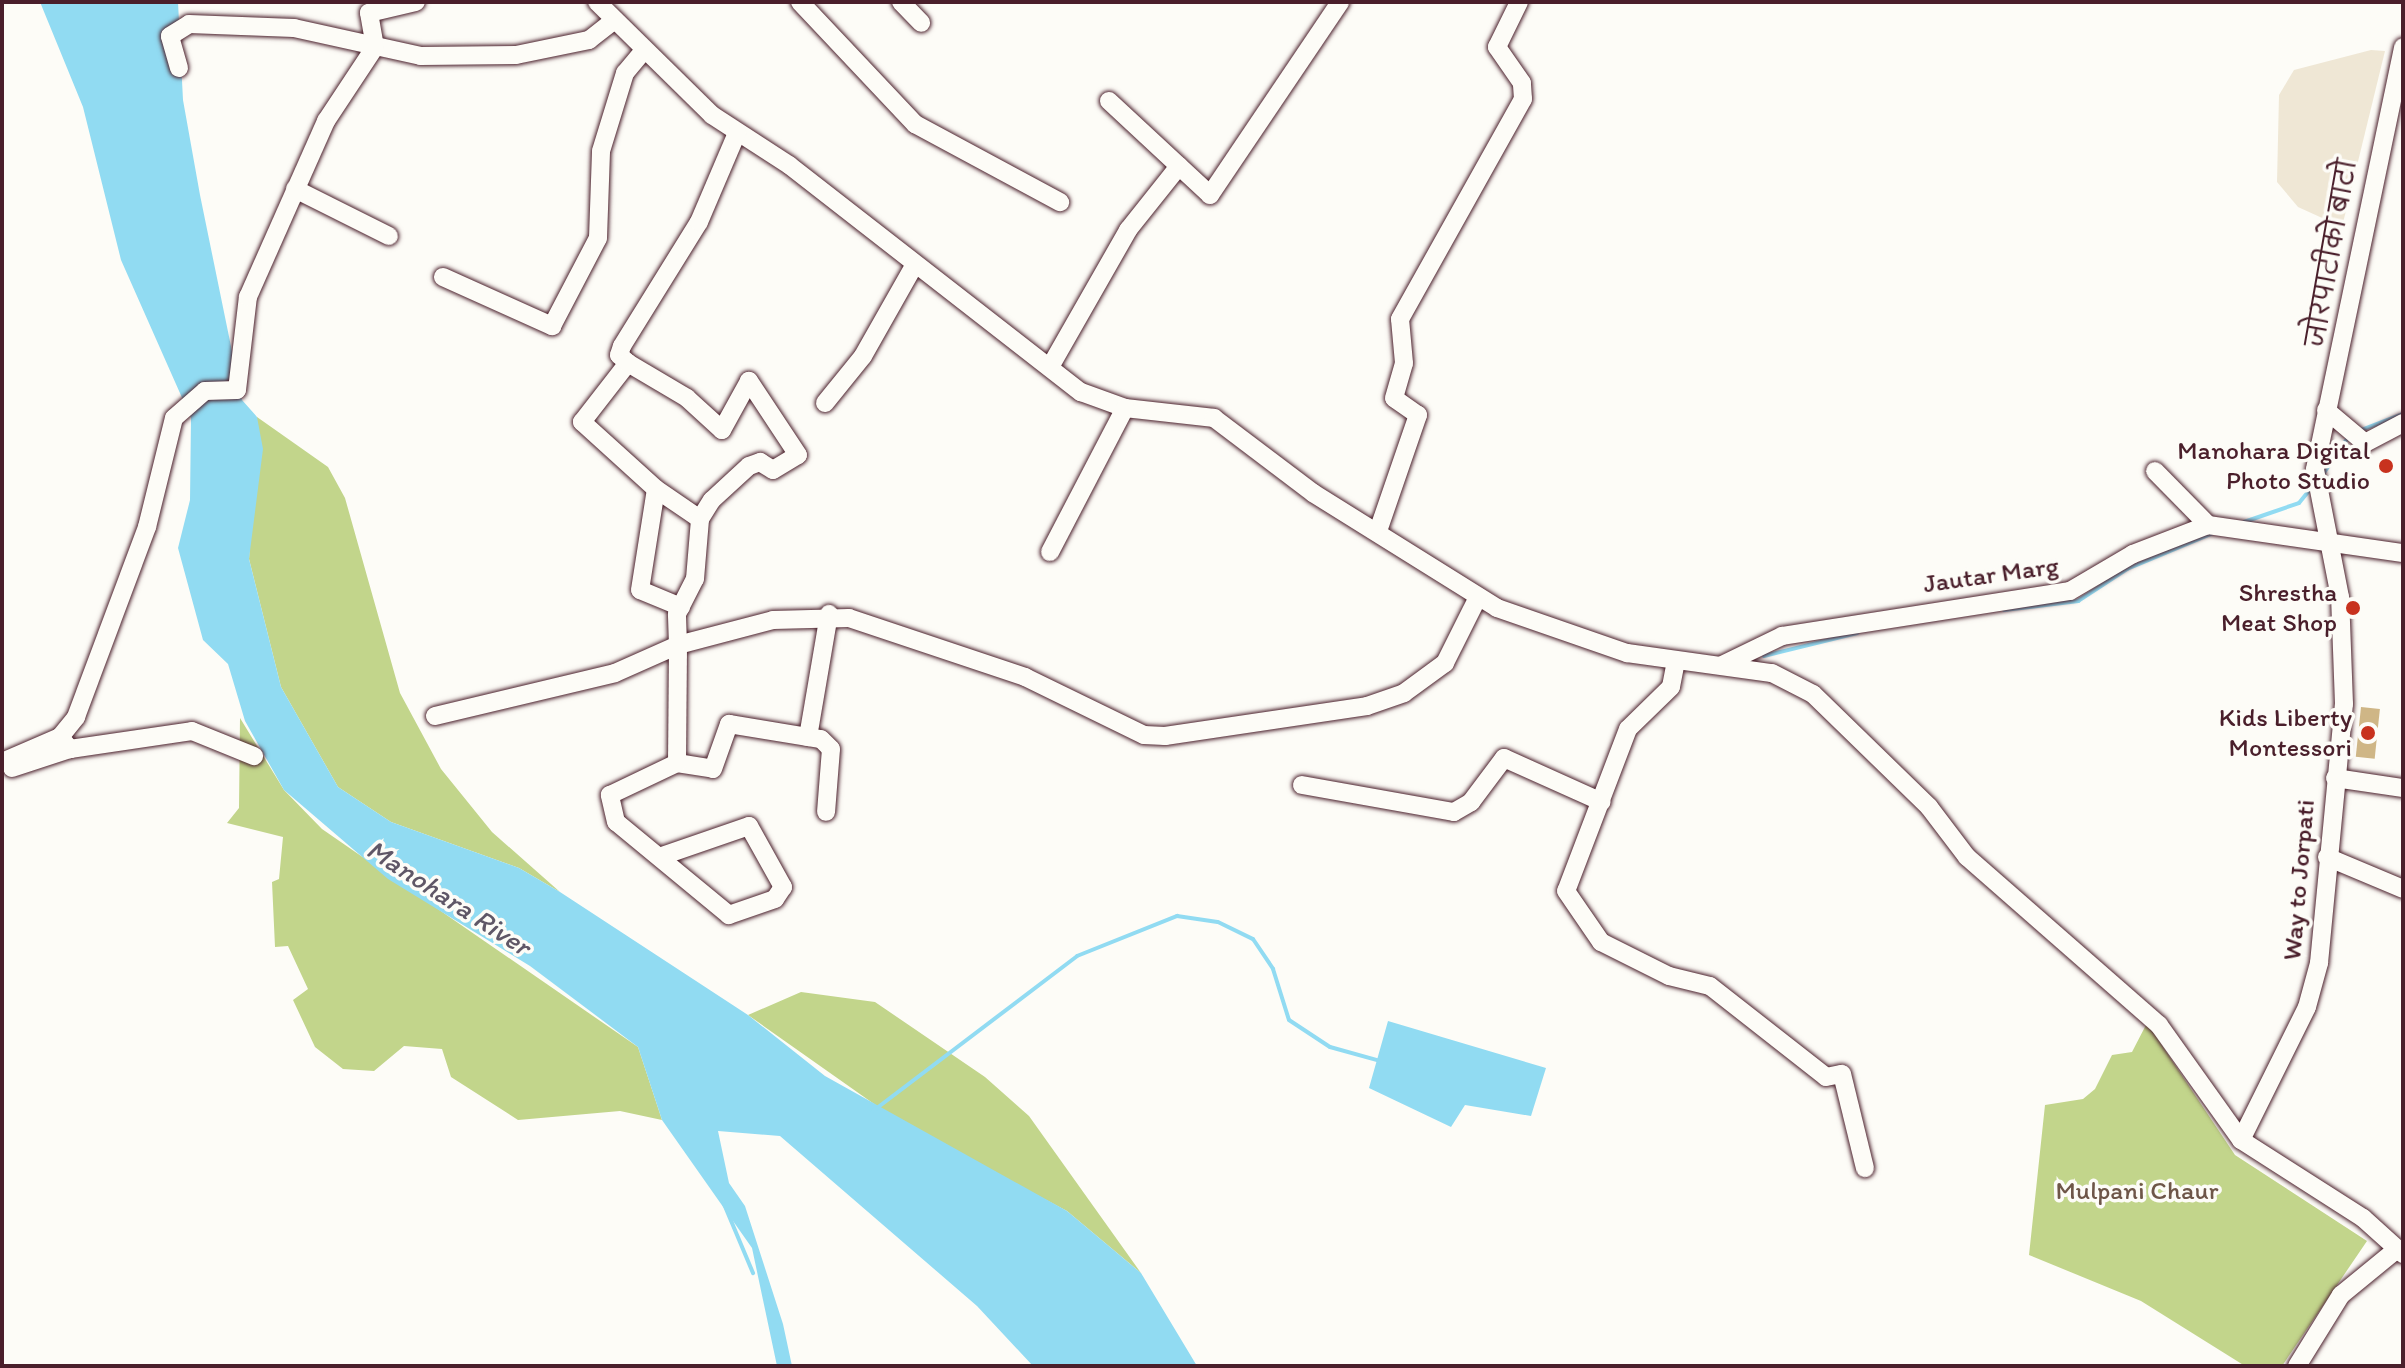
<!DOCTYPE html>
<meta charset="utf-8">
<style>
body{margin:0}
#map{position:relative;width:2405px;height:1368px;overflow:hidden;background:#fdfcf7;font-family:Itim,"Playpen Sans Deva",sans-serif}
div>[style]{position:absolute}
.built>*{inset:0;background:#efe7d5}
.green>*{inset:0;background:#c2d58b}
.water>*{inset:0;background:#91dbf2}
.stream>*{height:4px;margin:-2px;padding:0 2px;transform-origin:2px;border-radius:2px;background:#91dbf2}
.building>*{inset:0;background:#cfb686;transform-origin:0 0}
.roads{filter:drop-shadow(0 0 2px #4a1f2b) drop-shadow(0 0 2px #4a1f2b)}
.minor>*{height:18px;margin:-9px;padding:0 9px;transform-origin:9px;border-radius:9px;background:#fdfcf7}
.dots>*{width:22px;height:22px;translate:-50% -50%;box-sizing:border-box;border:4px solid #fdfcf7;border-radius:50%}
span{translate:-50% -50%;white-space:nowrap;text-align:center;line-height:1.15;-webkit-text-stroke:7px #fdfcf7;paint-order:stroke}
.street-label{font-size:26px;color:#4a1f2b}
.poi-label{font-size:26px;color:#4a1f2b}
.right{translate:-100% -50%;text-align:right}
.park-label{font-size:26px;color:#6e5648}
.water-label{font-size:28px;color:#5f5767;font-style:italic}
.frame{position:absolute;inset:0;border:4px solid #4a1f2b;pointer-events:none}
</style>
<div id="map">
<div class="built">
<div style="clip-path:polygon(2371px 50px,2385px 51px,2342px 227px,2298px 207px,2277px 182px,2279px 95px,2294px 70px)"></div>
</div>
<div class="green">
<div style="clip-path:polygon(257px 417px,328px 467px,345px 498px,400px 693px,441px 769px,492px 832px,560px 892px,519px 868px,391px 822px,338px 787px,281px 687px,249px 559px)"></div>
<div style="clip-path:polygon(240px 718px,284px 790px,322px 829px,638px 1047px,662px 1120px,620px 1111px,518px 1120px,451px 1077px,442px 1049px,404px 1046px,374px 1071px,343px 1069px,315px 1047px,293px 1000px,308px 989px,288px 946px,275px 947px,272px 882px,279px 879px,283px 837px,227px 823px,239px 808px)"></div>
<div style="clip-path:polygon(801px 992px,875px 1002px,985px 1077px,1029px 1116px,1141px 1273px,1067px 1211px,901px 1123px,748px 1015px)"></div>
<div style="clip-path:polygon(2147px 1023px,2235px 1155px,2367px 1241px,2282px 1366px,2245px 1366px,2141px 1301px,2029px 1255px,2045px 1105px,2083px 1099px,2095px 1089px,2112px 1055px,2132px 1052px)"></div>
</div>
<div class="water">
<div style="clip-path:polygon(40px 2px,178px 2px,183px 100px,200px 195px,242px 400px,257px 417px,263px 449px,249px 559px,281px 687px,338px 787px,391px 822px,519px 868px,560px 892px,748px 1015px,825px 1076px,1067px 1211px,1141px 1273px,1197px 1366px,1033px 1366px,977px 1306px,780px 1136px,718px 1131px,729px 1183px,745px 1206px,783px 1324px,792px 1366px,777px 1366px,752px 1248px,662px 1120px,638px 1047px,530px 966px,388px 879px,284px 790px,245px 721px,228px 664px,203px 640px,178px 548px,190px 500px,191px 418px,121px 260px,83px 107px)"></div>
<div style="clip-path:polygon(1388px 1021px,1546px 1068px,1531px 1116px,1465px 1105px,1451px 1127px,1369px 1088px)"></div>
</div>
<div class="stream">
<div style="left:2361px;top:430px;width:45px;rotate:-20.9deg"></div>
<div style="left:2323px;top:474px;width:46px;rotate:-55.6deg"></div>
<div style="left:2244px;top:522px;width:58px;rotate:-19.1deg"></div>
<div style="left:2299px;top:503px;width:21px;rotate:-51deg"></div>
<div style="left:2004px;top:610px;width:75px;rotate:-6.9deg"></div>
<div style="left:2078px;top:601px;width:59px;rotate:-33.1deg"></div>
<div style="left:2127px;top:569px;width:93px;rotate:-22.7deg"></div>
<div style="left:1764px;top:656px;width:96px;rotate:-13.9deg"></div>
<div style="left:873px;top:1111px;width:256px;rotate:-37.2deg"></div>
<div style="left:1077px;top:956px;width:108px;rotate:-21.8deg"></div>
<div style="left:1177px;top:916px;width:41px;rotate:8.3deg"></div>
<div style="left:1218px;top:922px;width:39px;rotate:26deg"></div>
<div style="left:1253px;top:939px;width:36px;rotate:56deg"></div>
<div style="left:1273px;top:969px;width:53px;rotate:72.6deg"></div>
<div style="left:1289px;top:1020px;width:49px;rotate:33.4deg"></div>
<div style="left:1330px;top:1047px;width:49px;rotate:15.5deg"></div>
<div style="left:724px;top:1204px;width:75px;rotate:67.2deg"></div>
</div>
<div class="building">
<div style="left:2361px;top:707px;width:19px;height:50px;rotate:6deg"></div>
</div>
<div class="roads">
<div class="minor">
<div style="left:597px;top:2px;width:161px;rotate:44.5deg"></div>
<div style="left:712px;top:115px;width:92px;rotate:33deg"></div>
<div style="left:789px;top:165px;width:370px;rotate:37.9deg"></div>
<div style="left:1081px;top:392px;width:47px;rotate:20deg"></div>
<div style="left:1125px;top:408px;width:90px;rotate:6.4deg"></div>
<div style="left:1214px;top:418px;width:124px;rotate:37.1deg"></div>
<div style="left:1313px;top:493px;width:217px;rotate:32deg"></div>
<div style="left:1497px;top:608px;width:138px;rotate:19.1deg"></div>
<div style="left:1627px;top:653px;width:146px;rotate:7.9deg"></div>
<div style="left:1772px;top:673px;width:46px;rotate:27.1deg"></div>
<div style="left:1813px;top:694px;width:162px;rotate:44.2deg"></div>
<div style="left:1929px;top:807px;width:63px;rotate:52.8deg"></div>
<div style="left:1967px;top:857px;width:255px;rotate:41.2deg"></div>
<div style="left:2159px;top:1025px;width:141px;rotate:54.5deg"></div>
<div style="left:2241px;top:1140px;width:145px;rotate:32.6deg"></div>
<div style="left:2363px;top:1218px;width:54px;rotate:42deg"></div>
<div style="left:800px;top:2px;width:168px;rotate:46.7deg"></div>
<div style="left:915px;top:124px;width:165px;rotate:28.3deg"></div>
<div style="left:901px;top:2px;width:29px;rotate:46deg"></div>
<div style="left:179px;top:68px;width:33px;rotate:-106deg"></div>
<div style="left:170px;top:36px;width:22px;rotate:-32deg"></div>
<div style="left:189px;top:24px;width:105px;rotate:2.2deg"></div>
<div style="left:294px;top:28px;width:130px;rotate:12.4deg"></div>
<div style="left:421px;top:56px;width:95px;rotate:-0.6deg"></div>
<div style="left:516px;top:55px;width:75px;rotate:-11.6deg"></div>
<div style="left:589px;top:40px;width:31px;rotate:-38deg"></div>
<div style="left:1109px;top:101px;width:138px;rotate:42.9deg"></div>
<div style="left:1210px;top:195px;width:233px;rotate:-56deg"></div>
<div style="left:295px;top:189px;width:105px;rotate:26.6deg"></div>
<div style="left:443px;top:277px;width:120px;rotate:24.2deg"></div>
<div style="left:552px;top:326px;width:99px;rotate:-62.4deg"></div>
<div style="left:598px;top:238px;width:87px;rotate:-88deg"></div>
<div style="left:601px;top:151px;width:82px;rotate:-72.9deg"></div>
<div style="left:625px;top:73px;width:26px;rotate:-50deg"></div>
<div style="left:1050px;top:367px;width:158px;rotate:-60.3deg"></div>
<div style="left:1128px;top:230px;width:82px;rotate:-51.4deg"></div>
<div style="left:825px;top:403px;width:60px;rotate:-51deg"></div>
<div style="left:863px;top:356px;width:103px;rotate:-60.5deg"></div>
<div style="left:2326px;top:410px;width:51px;rotate:40.2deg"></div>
<div style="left:2365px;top:443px;width:43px;rotate:-27.8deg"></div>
<div style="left:2155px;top:471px;width:76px;rotate:45.5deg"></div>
<div style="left:656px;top:489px;width:100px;rotate:-137.8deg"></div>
<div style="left:582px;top:422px;width:75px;rotate:-52.1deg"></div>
<div style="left:628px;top:363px;width:12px;rotate:-138deg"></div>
<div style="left:619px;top:355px;width:9px;rotate:-72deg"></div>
<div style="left:622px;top:346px;width:146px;rotate:-58.2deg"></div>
<div style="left:699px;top:222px;width:97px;rotate:-66.9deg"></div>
<div style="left:1378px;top:531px;width:123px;rotate:-71deg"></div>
<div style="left:1418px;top:415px;width:29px;rotate:-145deg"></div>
<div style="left:1394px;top:398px;width:36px;rotate:-74deg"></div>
<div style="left:1404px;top:363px;width:44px;rotate:-95.2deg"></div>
<div style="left:1400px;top:319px;width:252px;rotate:-60.8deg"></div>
<div style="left:1523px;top:99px;width:16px;rotate:-94deg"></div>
<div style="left:1522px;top:83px;width:44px;rotate:-124.8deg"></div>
<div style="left:1497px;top:47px;width:50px;rotate:-63.9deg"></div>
<div style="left:1050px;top:552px;width:162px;rotate:-62.5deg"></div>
<div style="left:681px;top:607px;width:44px;rotate:-157.5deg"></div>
<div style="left:640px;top:590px;width:102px;rotate:-81deg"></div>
<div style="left:656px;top:489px;width:53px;rotate:34.3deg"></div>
<div style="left:1676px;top:661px;width:26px;rotate:101deg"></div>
<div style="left:1671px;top:687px;width:60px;rotate:135.7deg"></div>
<div style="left:1628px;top:729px;width:173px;rotate:110.9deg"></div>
<div style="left:1566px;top:891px;width:62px;rotate:55.5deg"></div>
<div style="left:1601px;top:942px;width:76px;rotate:26.6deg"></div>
<div style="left:1669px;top:976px;width:42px;rotate:13.7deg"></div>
<div style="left:1710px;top:986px;width:147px;rotate:38.1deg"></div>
<div style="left:1826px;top:1077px;width:16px;rotate:-11deg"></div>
<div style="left:1842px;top:1074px;width:97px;rotate:76.3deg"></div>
<div style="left:1722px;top:665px;width:67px;rotate:-25.8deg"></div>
<div style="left:1782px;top:636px;width:291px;rotate:-8.9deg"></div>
<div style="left:2070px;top:591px;width:73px;rotate:-30.4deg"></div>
<div style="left:2133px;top:554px;width:80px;rotate:-21.1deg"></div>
<div style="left:2208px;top:525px;width:197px;rotate:8.2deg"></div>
<div style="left:435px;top:716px;width:185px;rotate:-13.4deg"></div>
<div style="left:615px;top:673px;width:69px;rotate:-24deg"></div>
<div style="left:678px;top:645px;width:31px;rotate:-92deg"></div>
<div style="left:677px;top:614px;width:39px;rotate:-63deg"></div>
<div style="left:695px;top:579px;width:60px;rotate:-85.2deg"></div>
<div style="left:700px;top:519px;width:22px;rotate:-58deg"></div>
<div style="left:712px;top:500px;width:50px;rotate:-42.6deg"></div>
<div style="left:749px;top:466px;width:12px;rotate:-20deg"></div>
<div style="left:760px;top:462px;width:15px;rotate:32deg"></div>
<div style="left:773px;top:470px;width:29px;rotate:-31deg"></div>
<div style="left:798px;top:455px;width:89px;rotate:-123.5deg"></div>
<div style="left:749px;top:381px;width:56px;rotate:118.9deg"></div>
<div style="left:722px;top:430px;width:47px;rotate:-137.6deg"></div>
<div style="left:687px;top:398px;width:69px;rotate:-149.3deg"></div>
<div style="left:60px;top:737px;width:16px;rotate:50deg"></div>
<div style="left:70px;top:749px;width:123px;rotate:-8.4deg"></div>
<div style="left:192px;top:731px;width:67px;rotate:22deg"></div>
<div style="left:808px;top:737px;width:125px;rotate:-80.3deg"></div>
<div style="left:2px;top:762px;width:63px;rotate:-23.3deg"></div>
<div style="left:60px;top:737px;width:26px;rotate:-51deg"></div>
<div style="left:76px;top:717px;width:203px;rotate:-69.5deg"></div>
<div style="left:147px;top:527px;width:112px;rotate:-76.1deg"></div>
<div style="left:174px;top:418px;width:41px;rotate:-41.1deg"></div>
<div style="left:205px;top:391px;width:32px;rotate:-2deg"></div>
<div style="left:237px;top:390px;width:94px;rotate:-83.3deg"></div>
<div style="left:248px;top:297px;width:193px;rotate:-66.1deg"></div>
<div style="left:326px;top:121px;width:89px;rotate:-56.5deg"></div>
<div style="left:375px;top:47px;width:35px;rotate:-100deg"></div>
<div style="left:369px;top:13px;width:48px;rotate:-13.2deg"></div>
<div style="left:677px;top:763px;width:36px;rotate:9deg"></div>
<div style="left:713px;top:769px;width:48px;rotate:-70.4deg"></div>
<div style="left:729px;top:724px;width:93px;rotate:9.3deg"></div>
<div style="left:821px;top:739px;width:14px;rotate:45deg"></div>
<div style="left:831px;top:749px;width:63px;rotate:94.5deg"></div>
<div style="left:12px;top:768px;width:61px;rotate:-18.1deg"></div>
<div style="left:2335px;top:778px;width:69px;rotate:8.4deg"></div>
<div style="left:1302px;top:785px;width:154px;rotate:10.1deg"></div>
<div style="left:1454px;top:812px;width:20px;rotate:-30deg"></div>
<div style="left:1471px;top:802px;width:55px;rotate:-53.1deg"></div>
<div style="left:1504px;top:758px;width:107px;rotate:24.2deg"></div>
<div style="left:662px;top:856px;width:92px;rotate:-19deg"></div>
<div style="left:749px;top:826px;width:70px;rotate:60.9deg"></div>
<div style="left:783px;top:887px;width:14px;rotate:124deg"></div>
<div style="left:775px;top:899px;width:49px;rotate:160.8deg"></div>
<div style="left:729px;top:915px;width:146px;rotate:-140.5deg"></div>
<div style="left:616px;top:822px;width:28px;rotate:-103deg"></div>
<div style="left:610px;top:795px;width:74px;rotate:-25.5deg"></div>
<div style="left:677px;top:763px;width:118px;rotate:-89.5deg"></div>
<div style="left:678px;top:645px;width:98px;rotate:-14.7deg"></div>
<div style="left:773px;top:620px;width:76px;rotate:-1.5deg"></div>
<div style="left:849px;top:618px;width:186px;rotate:18.5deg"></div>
<div style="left:1025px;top:677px;width:132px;rotate:26deg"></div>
<div style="left:1144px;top:735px;width:21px;rotate:3deg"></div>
<div style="left:1165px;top:736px;width:204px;rotate:-8.4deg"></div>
<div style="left:1367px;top:706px;width:39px;rotate:-19deg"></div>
<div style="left:1404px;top:693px;width:51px;rotate:-36.2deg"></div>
<div style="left:1445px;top:663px;width:74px;rotate:-63.4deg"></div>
<div style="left:2327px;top:857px;width:82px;rotate:22.8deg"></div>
<div style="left:2241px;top:1140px;width:148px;rotate:-63.6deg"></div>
<div style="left:2307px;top:1007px;width:46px;rotate:-74.7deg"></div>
<div style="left:2319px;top:963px;width:260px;rotate:-84.5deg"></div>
<div style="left:2344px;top:704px;width:107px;rotate:-92.1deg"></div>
<div style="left:2340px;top:597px;width:130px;rotate:-101.1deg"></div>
<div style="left:2315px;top:469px;width:431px;rotate:-78.2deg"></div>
<div style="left:2297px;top:1366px;width:84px;rotate:-58.2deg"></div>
<div style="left:2341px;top:1295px;width:71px;rotate:-39.3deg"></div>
</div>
</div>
<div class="dots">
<div style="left:2386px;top:466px;background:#c8321e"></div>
<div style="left:2353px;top:608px;background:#c8321e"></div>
<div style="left:2368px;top:733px;background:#c8321e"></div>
</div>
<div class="street-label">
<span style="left:2332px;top:253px;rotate:-80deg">जोरपाटीको बाटो</span>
<span style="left:1991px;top:575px;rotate:-8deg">Jautar Marg</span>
<span style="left:2299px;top:880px;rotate:-85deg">Way to Jorpati</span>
</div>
<div class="poi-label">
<span class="right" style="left:2370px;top:466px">Manohara Digital<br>Photo Studio</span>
<span class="right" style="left:2337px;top:608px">Shrestha<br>Meat Shop</span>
<span class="right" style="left:2352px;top:733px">Kids Liberty<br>Montessori</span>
</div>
<div class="park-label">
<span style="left:2137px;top:1191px">Mulpani Chaur</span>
</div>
<div class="water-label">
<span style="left:449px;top:897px;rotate:33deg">Manohara River</span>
</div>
<div class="frame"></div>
</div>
